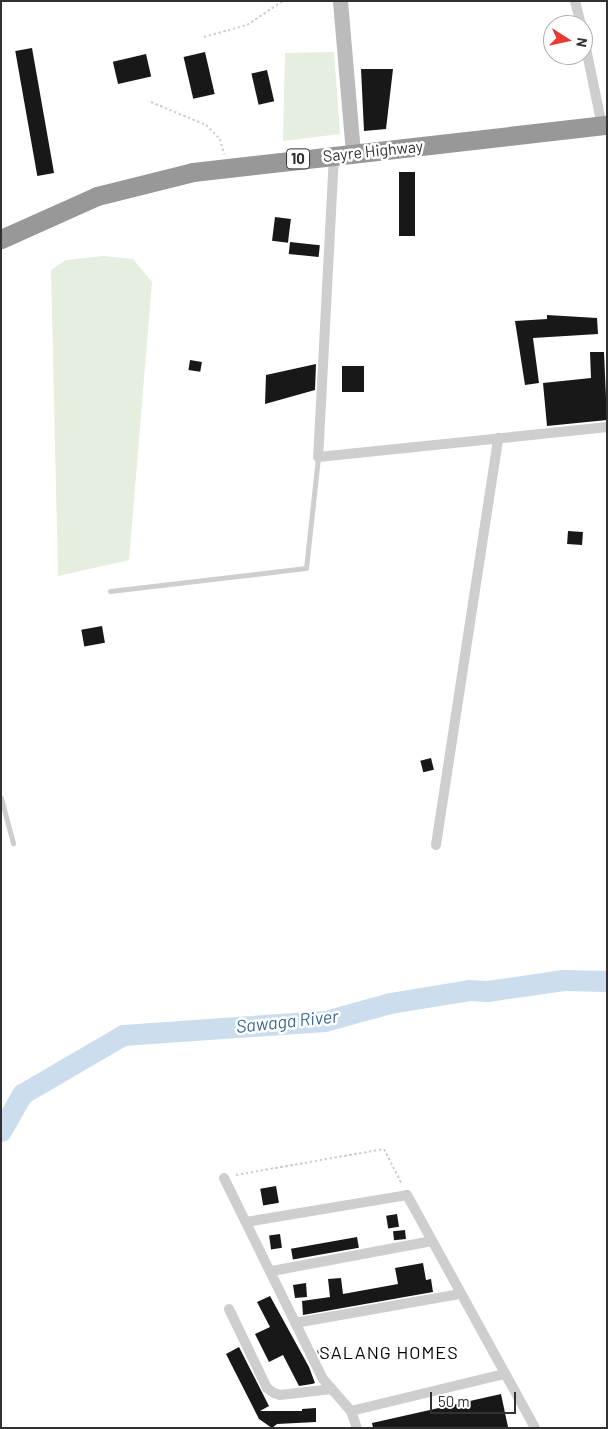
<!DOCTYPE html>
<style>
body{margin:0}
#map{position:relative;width:608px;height:1429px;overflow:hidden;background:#fff;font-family:Barlow,sans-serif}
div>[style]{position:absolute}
.green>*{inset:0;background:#e6eedf}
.river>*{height:21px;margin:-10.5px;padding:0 10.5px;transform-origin:10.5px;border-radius:10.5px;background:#cde}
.building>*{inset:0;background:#181818;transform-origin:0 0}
.path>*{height:2px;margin-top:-1px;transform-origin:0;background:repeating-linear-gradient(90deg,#cecece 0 2.5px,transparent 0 5px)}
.lane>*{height:5px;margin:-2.5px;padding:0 2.5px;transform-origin:2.5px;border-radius:2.5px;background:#cecece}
.street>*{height:10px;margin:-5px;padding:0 5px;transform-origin:5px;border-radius:5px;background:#cecece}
.secondary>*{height:15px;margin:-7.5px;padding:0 7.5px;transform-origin:7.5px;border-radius:7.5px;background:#bbb}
.highway>*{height:19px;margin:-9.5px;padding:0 9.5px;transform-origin:9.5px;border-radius:9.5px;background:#989898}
span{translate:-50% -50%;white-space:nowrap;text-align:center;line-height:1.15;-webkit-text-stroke:5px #fff;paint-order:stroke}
.shield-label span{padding:1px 4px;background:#fff;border:1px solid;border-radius:4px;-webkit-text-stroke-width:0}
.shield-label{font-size:15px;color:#313131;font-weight:700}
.street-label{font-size:16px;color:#313131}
.water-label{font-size:18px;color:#3c6996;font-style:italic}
.neighbourhood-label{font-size:18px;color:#000;letter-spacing:1px}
.frame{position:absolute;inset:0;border:2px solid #313131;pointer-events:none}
.north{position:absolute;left:543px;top:15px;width:50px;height:50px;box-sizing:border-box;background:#fff;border:1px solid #adadad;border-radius:50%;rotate:100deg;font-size:14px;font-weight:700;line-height:20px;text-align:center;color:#313131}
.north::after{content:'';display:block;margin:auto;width:18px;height:22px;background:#e83933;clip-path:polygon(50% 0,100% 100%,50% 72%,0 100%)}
.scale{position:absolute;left:430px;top:1392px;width:86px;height:22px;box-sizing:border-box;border:2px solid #313131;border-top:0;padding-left:6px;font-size:15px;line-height:18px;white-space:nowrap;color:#313131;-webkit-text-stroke:4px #fff;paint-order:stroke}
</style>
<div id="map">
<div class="green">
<div style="clip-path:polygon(334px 52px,340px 134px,283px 141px,285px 53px)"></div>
<div style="clip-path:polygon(103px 256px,133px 259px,152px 282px,129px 560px,58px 576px,51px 270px,66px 260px)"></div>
</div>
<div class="river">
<div style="left:1px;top:1131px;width:43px;rotate:-60.4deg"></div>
<div style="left:22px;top:1094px;width:117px;rotate:-30.3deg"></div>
<div style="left:123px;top:1035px;width:202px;rotate:-4deg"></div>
<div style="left:325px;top:1021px;width:67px;rotate:-15.5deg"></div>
<div style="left:390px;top:1003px;width:80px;rotate:-9.3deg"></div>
<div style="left:469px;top:990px;width:18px;rotate:3deg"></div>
<div style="left:487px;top:991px;width:77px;rotate:-8.2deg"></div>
<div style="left:563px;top:980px;width:44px;rotate:1.3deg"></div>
</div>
<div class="building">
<div style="left:32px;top:48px;width:127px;height:17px;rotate:80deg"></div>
<div style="left:205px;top:52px;width:43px;height:22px;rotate:77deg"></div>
<div style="left:146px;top:54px;width:23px;height:34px;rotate:77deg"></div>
<div style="clip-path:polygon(361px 69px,393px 69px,386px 129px,364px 131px)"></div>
<div style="left:267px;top:70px;width:32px;height:16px;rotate:77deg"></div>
<div style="left:399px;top:172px;width:16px;height:64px"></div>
<div style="left:275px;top:217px;width:16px;height:24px;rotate:7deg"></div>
<div style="left:290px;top:242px;width:30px;height:12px;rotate:6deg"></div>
<div style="clip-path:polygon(547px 315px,597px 318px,598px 334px,533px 338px,539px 383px,525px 385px,515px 321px,547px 319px)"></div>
<div style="clip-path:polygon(590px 352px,604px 352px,607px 420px,547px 426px,543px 383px,591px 378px)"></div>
<div style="left:190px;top:360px;width:12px;height:10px;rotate:9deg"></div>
<div style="clip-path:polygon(316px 364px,315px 390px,265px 404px,266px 375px)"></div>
<div style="left:364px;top:366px;width:26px;height:22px;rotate:90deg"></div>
<div style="left:568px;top:531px;width:15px;height:13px;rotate:4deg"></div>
<div style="left:102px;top:626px;width:17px;height:21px;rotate:80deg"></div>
<div style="left:431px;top:758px;width:12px;height:11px;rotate:76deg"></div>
<div style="left:276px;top:1186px;width:17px;height:16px;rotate:80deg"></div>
<div style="left:397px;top:1214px;width:13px;height:11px;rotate:81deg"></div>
<div style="left:405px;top:1230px;width:9px;height:12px;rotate:84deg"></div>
<div style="left:280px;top:1234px;width:14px;height:11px;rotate:82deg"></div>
<div style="left:357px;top:1237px;width:11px;height:67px;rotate:80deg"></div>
<div style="clip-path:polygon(423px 1263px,426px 1280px,431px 1279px,433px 1292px,303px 1315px,302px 1301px,330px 1297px,328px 1279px,341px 1278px,343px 1294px,398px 1284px,395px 1268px)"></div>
<div style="clip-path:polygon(306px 1283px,307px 1297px,295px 1298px,293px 1285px)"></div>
<div style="clip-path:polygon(270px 1296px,309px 1367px,315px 1383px,312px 1384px,299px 1386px,283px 1355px,269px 1362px,255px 1334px,270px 1327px,257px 1302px)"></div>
<div style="left:329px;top:1346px;width:11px;height:13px;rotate:68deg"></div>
<div style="clip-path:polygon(239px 1347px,269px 1406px,260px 1411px,302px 1411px,302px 1409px,316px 1408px,316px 1422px,277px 1424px,272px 1428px,259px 1419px,226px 1354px)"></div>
<div style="clip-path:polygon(501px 1394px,508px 1427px,373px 1428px,372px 1423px)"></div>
</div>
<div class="path">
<div style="left:204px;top:37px;width:45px;rotate:-15.6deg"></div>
<div style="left:247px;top:25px;width:43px;rotate:-33.7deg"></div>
<div style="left:151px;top:102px;width:60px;rotate:22.7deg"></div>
<div style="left:206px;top:125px;width:20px;rotate:45deg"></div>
<div style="left:220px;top:139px;width:16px;rotate:76deg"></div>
<div style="left:236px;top:1175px;width:150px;rotate:-10deg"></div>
<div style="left:384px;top:1149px;width:39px;rotate:63deg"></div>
</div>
<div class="lane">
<div style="left:110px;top:591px;width:197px;rotate:-6.7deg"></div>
<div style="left:306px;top:568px;width:112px;rotate:-83.8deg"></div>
<div style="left:1px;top:798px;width:47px;rotate:75.1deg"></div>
</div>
<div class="street">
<div style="left:575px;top:1px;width:25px;rotate:76deg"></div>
<div style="left:583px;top:34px;width:94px;rotate:78.3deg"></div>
<div style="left:334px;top:155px;width:302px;rotate:93deg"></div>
<div style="left:318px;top:457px;width:291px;rotate:-5.9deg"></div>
<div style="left:436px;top:845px;width:412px;rotate:-81.3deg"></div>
<div style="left:224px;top:1178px;width:224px;rotate:63.8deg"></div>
<div style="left:323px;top:1379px;width:43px;rotate:48.8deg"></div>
<div style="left:351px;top:1411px;width:18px;rotate:71deg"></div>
<div style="left:246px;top:1222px;width:163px;rotate:-9.5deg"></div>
<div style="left:407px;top:1195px;width:266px;rotate:61.2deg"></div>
<div style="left:272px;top:1271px;width:163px;rotate:-10.6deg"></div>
<div style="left:229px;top:1309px;width:88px;rotate:64.3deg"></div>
<div style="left:267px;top:1388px;width:9px;rotate:36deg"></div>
<div style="left:274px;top:1393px;width:6px;rotate:18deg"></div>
<div style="left:280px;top:1395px;width:52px;rotate:-6.6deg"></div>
<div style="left:295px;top:1323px;width:168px;rotate:-10deg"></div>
<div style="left:351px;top:1411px;width:157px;rotate:-13.6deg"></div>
</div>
<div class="secondary">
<div style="left:340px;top:1px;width:153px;rotate:85.1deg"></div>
</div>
<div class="highway">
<div style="left:1px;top:239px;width:105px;rotate:-24.1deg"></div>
<div style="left:97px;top:196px;width:99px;rotate:-14deg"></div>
<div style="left:193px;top:172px;width:417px;rotate:-6.5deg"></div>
</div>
<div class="shield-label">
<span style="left:298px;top:159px">10</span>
</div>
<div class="street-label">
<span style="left:373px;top:151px;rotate:-6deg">Sayre Highway</span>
</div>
<div class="water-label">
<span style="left:287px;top:1021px;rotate:-6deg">Sawaga River</span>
</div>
<div class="neighbourhood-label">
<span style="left:389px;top:1352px">SALANG HOMES</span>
</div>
<div class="frame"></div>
<div class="north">N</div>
<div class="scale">50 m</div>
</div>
